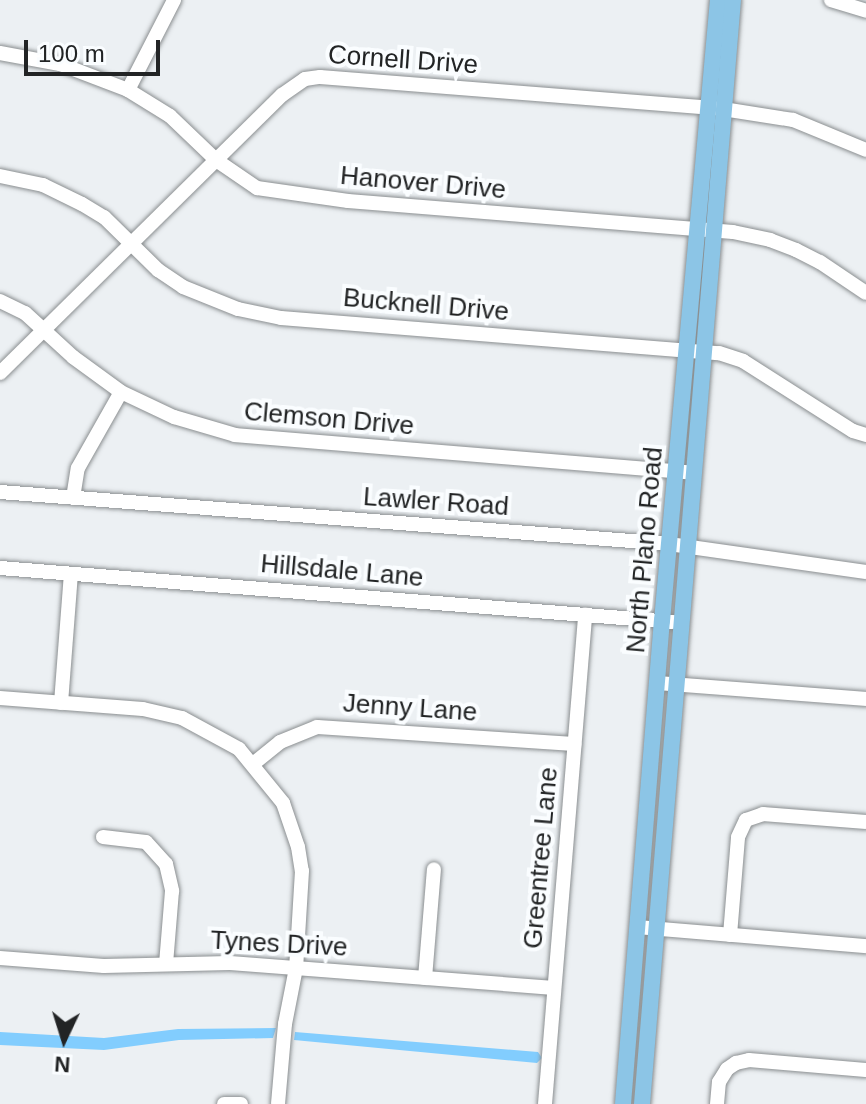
<!DOCTYPE html>
<style>
body{margin:0}
#map{position:relative;width:866px;height:1104px;overflow:hidden;background:#ecf0f3;font-family:Arial,sans-serif}
div>[style]{position:absolute}
.water>*{inset:0;background:#82cdfe}
.roads{filter:drop-shadow(0 0 2px #8a8e90) drop-shadow(0 0 2px #8a8e90)}
.minor>*{height:14px;margin:-7px;padding:0 7px;transform-origin:7px;border-radius:7px;background:#fff}
.major>*{height:16px;margin:-8px;padding:0 8px;transform-origin:8px;border-radius:8px;background:#8cc5e6}
span{translate:-50% -50%;white-space:nowrap;text-align:center;line-height:1.15;-webkit-text-stroke:8px #fafdff;paint-order:stroke}
.street-label{font-size:26px;color:#222425}
.north{position:absolute;left:24px;top:1000px;width:80px;height:80px;-webkit-text-stroke:6px #fafdff;paint-order:stroke;rotate:184deg;font-size:22px;font-weight:700;line-height:32px;text-align:center;color:#222425}
.north::after{content:'';display:block;margin:auto;width:28px;height:36px;background:#222425;clip-path:polygon(50% 0,100% 100%,50% 72%,0 100%)}
.scale{position:absolute;left:24px;top:40px;width:136px;height:36px;box-sizing:border-box;border:4px solid #222425;border-top:0;padding-left:10px;font-size:24px;line-height:28px;white-space:nowrap;color:#222425;-webkit-text-stroke:6px #fafdff;paint-order:stroke}
</style>
<div id="map">
<div class="water">
<div style="clip-path:polygon(276px 1028px,273px 1038px,179px 1040px,104px 1050px,0 1045px,0 1032px,104px 1038px,178px 1029px)"></div>
<div style="clip-path:polygon(295px 1032px,538px 1052px,542px 1058px,537px 1063px,294px 1040px)"></div>
</div>
<div class="roads">
<div class="minor">
<div style="left:831px;top:0;width:37px;rotate:17deg"></div>
<div style="left:0;top:53px;width:61px;rotate:10.4deg"></div>
<div style="left:60px;top:64px;width:73px;rotate:20.9deg"></div>
<div style="left:128px;top:90px;width:49px;rotate:31.8deg"></div>
<div style="left:170px;top:116px;width:64px;rotate:43.7deg"></div>
<div style="left:216px;top:160px;width:50px;rotate:34.3deg"></div>
<div style="left:257px;top:188px;width:92px;rotate:8.1deg"></div>
<div style="left:348px;top:201px;width:386px;rotate:4.6deg"></div>
<div style="left:733px;top:232px;width:38px;rotate:12deg"></div>
<div style="left:770px;top:240px;width:28px;rotate:21deg"></div>
<div style="left:796px;top:250px;width:27px;rotate:27deg"></div>
<div style="left:820px;top:262px;width:55px;rotate:34deg"></div>
<div style="left:128px;top:90px;width:101px;rotate:-62.9deg"></div>
<div style="left:0;top:176px;width:44px;rotate:11.8deg"></div>
<div style="left:43px;top:185px;width:43px;rotate:26deg"></div>
<div style="left:82px;top:204px;width:26px;rotate:31deg"></div>
<div style="left:104px;top:217px;width:76px;rotate:44.5deg"></div>
<div style="left:158px;top:270px;width:30px;rotate:34deg"></div>
<div style="left:183px;top:287px;width:59px;rotate:21.8deg"></div>
<div style="left:238px;top:309px;width:44px;rotate:11.8deg"></div>
<div style="left:281px;top:318px;width:439px;rotate:4.6deg"></div>
<div style="left:719px;top:353px;width:25px;rotate:18deg"></div>
<div style="left:743px;top:361px;width:130px;rotate:32.5deg"></div>
<div style="left:853px;top:431px;width:14px;rotate:17deg"></div>
<div style="left:0;top:301px;width:28px;rotate:26deg"></div>
<div style="left:25px;top:313px;width:65px;rotate:42.5deg"></div>
<div style="left:73px;top:357px;width:59px;rotate:36.1deg"></div>
<div style="left:121px;top:392px;width:59px;rotate:25.3deg"></div>
<div style="left:174px;top:417px;width:64px;rotate:16.4deg"></div>
<div style="left:235px;top:435px;width:453px;rotate:4.7deg"></div>
<div style="left:0;top:373px;width:396px;rotate:-44.6deg"></div>
<div style="left:282px;top:95px;width:28px;rotate:-35deg"></div>
<div style="left:305px;top:79px;width:15px;rotate:-8deg"></div>
<div style="left:320px;top:77px;width:404px;rotate:4.5deg"></div>
<div style="left:723px;top:109px;width:71px;rotate:8.9deg"></div>
<div style="left:793px;top:120px;width:79px;rotate:22.3deg"></div>
<div style="left:0;top:492px;width:671px;rotate:4.44deg"></div>
<div style="left:669px;top:544px;width:199px;rotate:8.1deg"></div>
<div style="left:73px;top:498px;width:30px;rotate:-81deg"></div>
<div style="left:78px;top:468px;width:87px;rotate:-60.5deg"></div>
<div style="left:0;top:568px;width:675px;rotate:4.59deg"></div>
<div style="left:658px;top:683px;width:209px;rotate:4.4deg"></div>
<div style="left:0;top:698px;width:143px;rotate:4.4deg"></div>
<div style="left:143px;top:709px;width:40px;rotate:13deg"></div>
<div style="left:182px;top:718px;width:65px;rotate:28.5deg"></div>
<div style="left:239px;top:749px;width:70px;rotate:50.8deg"></div>
<div style="left:283px;top:803px;width:46px;rotate:71.2deg"></div>
<div style="left:298px;top:847px;width:24px;rotate:81deg"></div>
<div style="left:302px;top:871px;width:97px;rotate:93.5deg"></div>
<div style="left:296px;top:968px;width:57px;rotate:101.1deg"></div>
<div style="left:285px;top:1024px;width:80px;rotate:95deg"></div>
<div style="left:61px;top:703px;width:129px;rotate:-85.6deg"></div>
<div style="left:253px;top:764px;width:35px;rotate:-39deg"></div>
<div style="left:280px;top:742px;width:40px;rotate:-22deg"></div>
<div style="left:317px;top:727px;width:258px;rotate:3.8deg"></div>
<div style="left:103px;top:837px;width:43px;rotate:6.6deg"></div>
<div style="left:146px;top:842px;width:30px;rotate:48deg"></div>
<div style="left:166px;top:864px;width:28px;rotate:77deg"></div>
<div style="left:172px;top:891px;width:73px;rotate:94.7deg"></div>
<div style="left:638px;top:927px;width:229px;rotate:4.8deg"></div>
<div style="left:730px;top:935px;width:98px;rotate:-85.3deg"></div>
<div style="left:738px;top:837px;width:19px;rotate:-65deg"></div>
<div style="left:746px;top:820px;width:18px;rotate:-19deg"></div>
<div style="left:763px;top:814px;width:103px;rotate:4.4deg"></div>
<div style="left:0;top:958px;width:104px;rotate:4.4deg"></div>
<div style="left:104px;top:966px;width:126px;rotate:-1.4deg"></div>
<div style="left:230px;top:963px;width:325px;rotate:4.4deg"></div>
<div style="left:425px;top:978px;width:109px;rotate:-85.3deg"></div>
<div style="left:224px;top:1104px;width:17px"></div>
<div style="left:545px;top:1104px;width:491px;rotate:-85.3deg"></div>
<div style="left:717px;top:1104px;width:22px;rotate:-85deg"></div>
<div style="left:719px;top:1082px;width:15px;rotate:-58deg"></div>
<div style="left:727px;top:1069px;width:11px;rotate:-34deg"></div>
<div style="left:736px;top:1063px;width:13px;rotate:-13deg"></div>
<div style="left:749px;top:1060px;width:117px;rotate:4.9deg"></div>
</div>
<div class="major">
<div style="left:623px;top:1104px;width:485px;rotate:-85.4deg"></div>
<div style="left:662px;top:621px;width:624px;rotate:-84.85deg"></div>
<div style="left:642px;top:1104px;width:1108px;rotate:-85.29deg"></div>
</div>
</div>
<div class="street-label">
<span style="left:403px;top:60px;rotate:4deg">Cornell Drive</span>
<span style="left:423px;top:183px;rotate:5deg">Hanover Drive</span>
<span style="left:426px;top:305px;rotate:5deg">Bucknell Drive</span>
<span style="left:329px;top:419px;rotate:5deg">Clemson Drive</span>
<span style="left:436px;top:502px;rotate:4deg">Lawler Road</span>
<span style="left:645px;top:550px;rotate:-85deg">North Plano Road</span>
<span style="left:342px;top:571px;rotate:5deg">Hillsdale Lane</span>
<span style="left:410px;top:708px;rotate:4deg">Jenny Lane</span>
<span style="left:541px;top:858px;rotate:-85deg">Greentree Lane</span>
<span style="left:279px;top:944px;rotate:3deg">Tynes Drive</span>
</div>
<div class="north">N</div>
<div class="scale">100 m</div>
</div>
